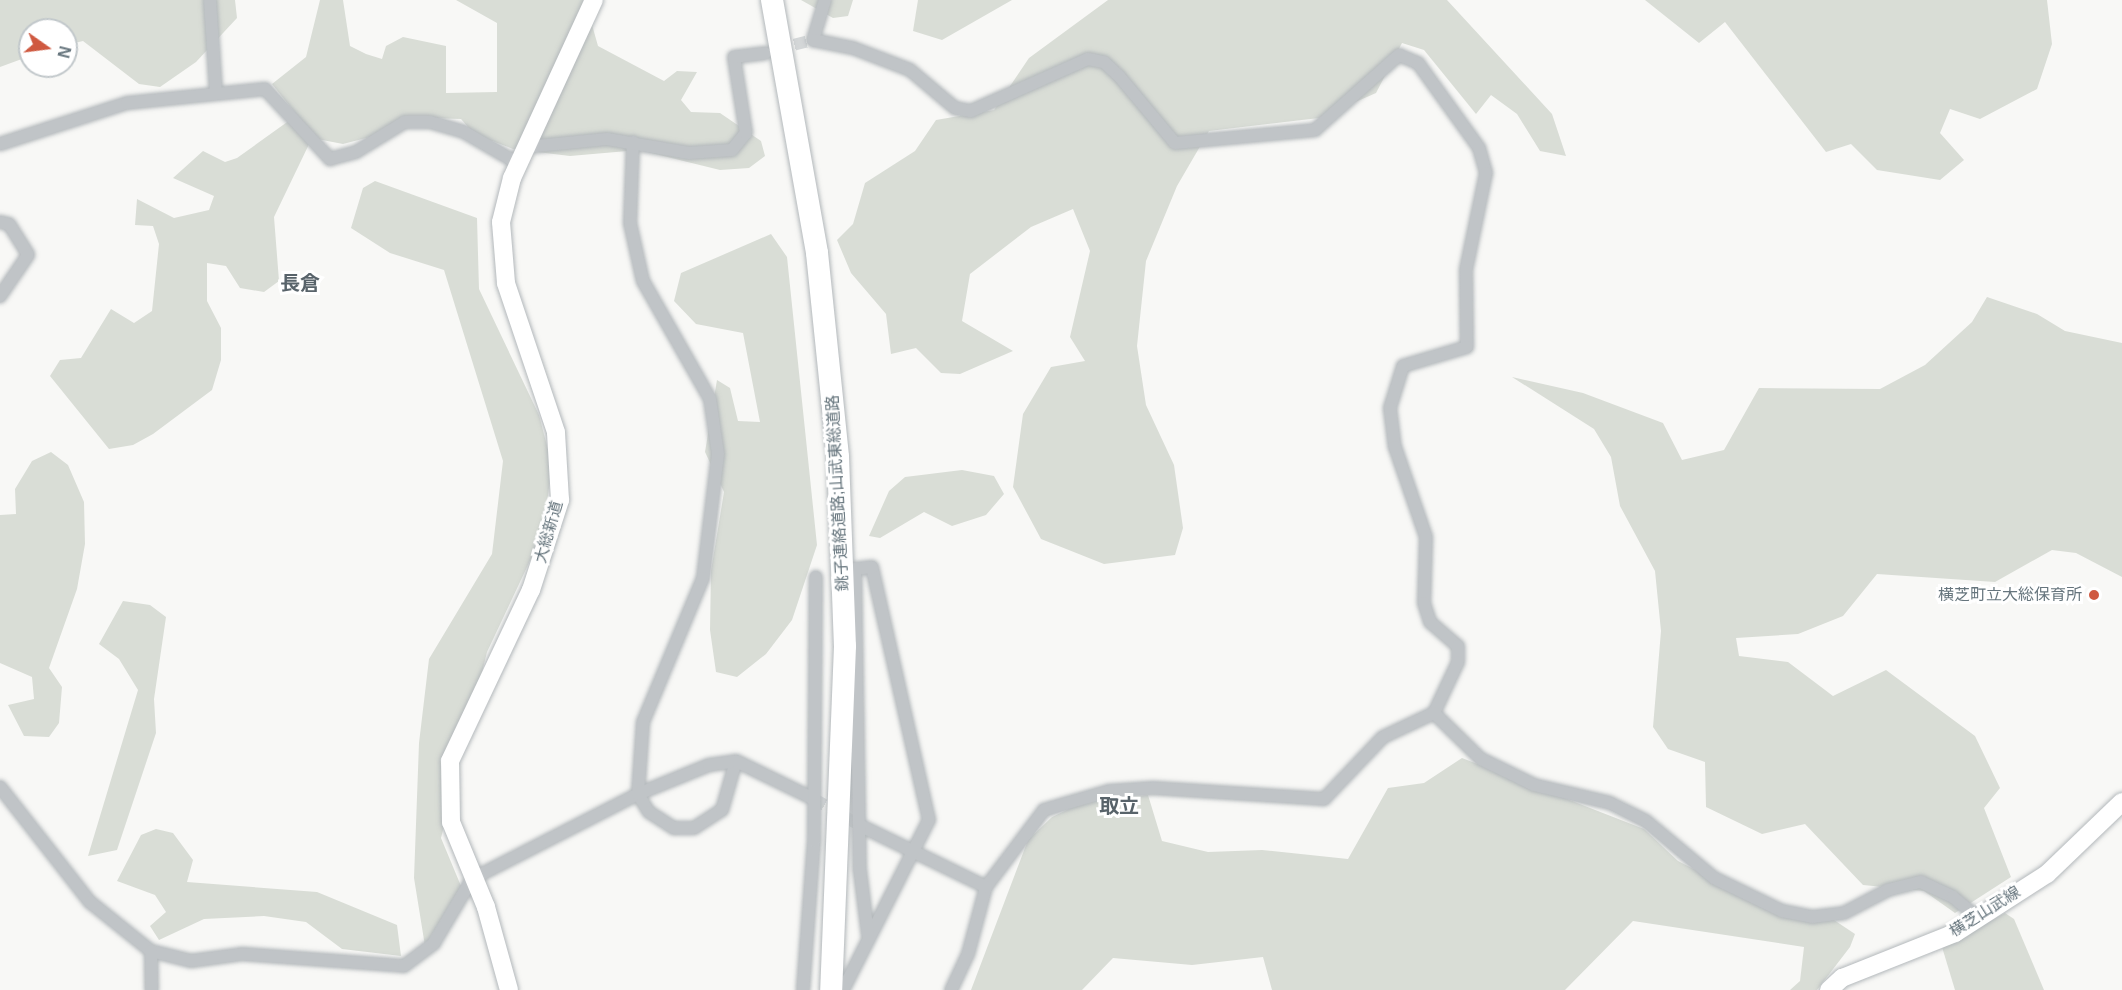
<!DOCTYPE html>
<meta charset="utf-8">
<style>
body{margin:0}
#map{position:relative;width:2122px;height:990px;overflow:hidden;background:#f8f8f6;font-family:Arial,"Noto Sans JP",sans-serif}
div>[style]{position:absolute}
.green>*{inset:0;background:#d9ddd6}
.street-tunnel>*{height:12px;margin-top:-6px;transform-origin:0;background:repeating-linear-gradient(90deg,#d4d7d8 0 12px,transparent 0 18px)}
.roads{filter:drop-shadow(0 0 2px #b3b8bb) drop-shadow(0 0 2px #b3b8bb)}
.street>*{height:12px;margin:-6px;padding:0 6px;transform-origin:6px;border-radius:6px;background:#c0c4c7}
.secondary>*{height:18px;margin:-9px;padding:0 9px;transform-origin:9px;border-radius:9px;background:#fff}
.highway>*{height:22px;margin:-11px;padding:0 11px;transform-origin:11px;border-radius:11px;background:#fff}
.dots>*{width:16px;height:16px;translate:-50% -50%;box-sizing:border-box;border:3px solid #fff;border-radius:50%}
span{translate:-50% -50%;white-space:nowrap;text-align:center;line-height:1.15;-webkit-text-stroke:6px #fff;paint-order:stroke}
.street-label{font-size:16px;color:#66757d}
.poi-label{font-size:16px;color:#66757d}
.right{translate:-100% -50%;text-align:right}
.quarter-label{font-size:20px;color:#58636a;font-weight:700}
.north{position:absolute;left:18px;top:18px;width:60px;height:60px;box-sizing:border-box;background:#fff;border:2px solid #c2c8cb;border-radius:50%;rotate:104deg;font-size:16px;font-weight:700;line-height:24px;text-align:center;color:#66757d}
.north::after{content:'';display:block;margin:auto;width:21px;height:27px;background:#cf5940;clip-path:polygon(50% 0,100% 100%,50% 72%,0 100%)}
</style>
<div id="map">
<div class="green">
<div style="clip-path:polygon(0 0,235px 0,237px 18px,196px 62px,160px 87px,139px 84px,83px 41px,66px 45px,66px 30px,30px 30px,30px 56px,0 67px)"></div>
<div style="clip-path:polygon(320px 0,343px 0,350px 46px,366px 54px,382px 59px,386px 46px,403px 37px,446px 46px,446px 93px,497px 92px,497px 23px,456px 0,585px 0,598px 46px,664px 81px,677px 71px,697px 72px,681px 100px,691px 112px,720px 113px,761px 141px,765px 156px,749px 168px,720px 170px,639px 150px,570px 156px,513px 149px,474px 134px,461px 119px,403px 117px,370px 137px,343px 144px,312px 138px,274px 217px,279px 281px,264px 292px,240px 288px,226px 266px,207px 263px,207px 301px,221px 328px,221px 360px,212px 390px,153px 434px,133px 445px,109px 449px,50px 376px,60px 360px,81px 358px,111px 309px,134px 323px,152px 311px,159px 244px,153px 226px,135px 225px,137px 199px,174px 218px,209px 210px,214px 196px,173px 178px,203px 151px,225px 162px,237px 158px,297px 115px,272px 84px,306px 57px)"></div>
<div style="clip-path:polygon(801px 0,853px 0,848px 16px,833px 18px)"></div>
<div style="clip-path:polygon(918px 0,1012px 0,942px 40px,913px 31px)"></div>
<div style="clip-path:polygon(1108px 0,1447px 0,1552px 114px,1566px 156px,1540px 151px,1517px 114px,1491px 95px,1476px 114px,1424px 50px,1402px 43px,1376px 93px,1319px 118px,1209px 131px,1177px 186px,1146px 261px,1137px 346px,1146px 405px,1174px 465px,1183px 528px,1175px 555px,1104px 564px,1041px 539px,1013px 487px,1023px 414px,1051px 367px,1085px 361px,1070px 337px,1090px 251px,1073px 209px,1031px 227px,970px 274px,962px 321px,1013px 351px,960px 374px,941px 373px,916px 348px,891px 354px,886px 314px,851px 273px,837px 240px,853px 224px,865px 183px,915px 151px,936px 120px,994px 110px,1029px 58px)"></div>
<div style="clip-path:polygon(1645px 0,2047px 0,2052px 44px,2037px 89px,1980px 119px,1950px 109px,1940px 133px,1964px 160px,1940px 180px,1877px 170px,1851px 144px,1826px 152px,1725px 22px,1699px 43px)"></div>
<div style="clip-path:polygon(375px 181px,477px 218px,479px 289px,539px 415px,552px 465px,543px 533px,487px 652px,441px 838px,461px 886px,425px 946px,414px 878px,419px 743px,429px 659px,492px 554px,503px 461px,444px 270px,390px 253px,351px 228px,363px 188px)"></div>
<div style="clip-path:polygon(771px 234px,787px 257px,817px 545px,792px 620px,766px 654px,737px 677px,716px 672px,710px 630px,711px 571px,724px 492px,705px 452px,717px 380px,730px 388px,738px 421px,760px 422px,743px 333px,696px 324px,674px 301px,681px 273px)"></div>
<div style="clip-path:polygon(1987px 297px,2037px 314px,2065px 331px,2122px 343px,2122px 577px,2076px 553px,2052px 550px,1995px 582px,1877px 574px,1843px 616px,1798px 634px,1736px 638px,1739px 656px,1788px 662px,1833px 696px,1886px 670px,1975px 736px,2000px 788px,1984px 808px,2011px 877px,1955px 913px,1924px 891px,1863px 885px,1805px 824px,1762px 834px,1706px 807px,1705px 762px,1668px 749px,1653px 727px,1661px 631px,1655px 571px,1620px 506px,1611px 457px,1594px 429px,1512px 377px,1583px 393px,1663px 423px,1682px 460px,1724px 450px,1759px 388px,1880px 389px,1925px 365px,1972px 322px)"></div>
<div style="clip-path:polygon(51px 452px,68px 465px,84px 502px,85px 544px,77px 589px,49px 668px,62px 687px,59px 723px,49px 737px,24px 736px,8px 705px,34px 699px,32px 677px,0 663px,0 515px,16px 514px,15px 489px,32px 461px)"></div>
<div style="clip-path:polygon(962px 470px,994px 476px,1004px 494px,986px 515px,952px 526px,924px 512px,880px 538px,869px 536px,889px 491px,905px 477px)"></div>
<div style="clip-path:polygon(123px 601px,150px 605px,166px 617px,154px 699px,156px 733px,117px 850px,88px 856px,138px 690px,119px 659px,99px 644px)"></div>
<div style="clip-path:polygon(1462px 758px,1644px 829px,1678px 861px,1754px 900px,1828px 916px,1855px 934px,1850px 947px,1817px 990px,1790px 990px,1800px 981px,1804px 947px,1633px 921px,1565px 990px,1272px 990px,1263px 957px,1192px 965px,1113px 958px,1082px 990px,971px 990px,1028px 840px,1052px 817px,1088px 800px,1148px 795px,1162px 841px,1208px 852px,1262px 850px,1348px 859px,1388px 788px,1424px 783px)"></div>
<div style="clip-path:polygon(156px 829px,173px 833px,193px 860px,187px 882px,317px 892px,397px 925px,401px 956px,342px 949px,306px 922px,264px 916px,204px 919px,159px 940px,150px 926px,166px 912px,155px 895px,117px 881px,141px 835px)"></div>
<div style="clip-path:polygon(2005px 913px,2014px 919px,2044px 990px,1955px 990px,1942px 947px)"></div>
</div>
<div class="street-tunnel">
<div style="left:777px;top:49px;width:37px;rotate:-14deg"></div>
<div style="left:814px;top:799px;width:54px;rotate:29.9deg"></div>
</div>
<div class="roads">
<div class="street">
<div style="left:210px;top:0;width:93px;rotate:86.3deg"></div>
<div style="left:825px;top:0;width:42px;rotate:106.7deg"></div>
<div style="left:813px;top:40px;width:41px;rotate:11.3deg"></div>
<div style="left:853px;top:48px;width:61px;rotate:21.1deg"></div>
<div style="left:910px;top:70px;width:59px;rotate:40.2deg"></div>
<div style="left:955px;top:108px;width:16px;rotate:11deg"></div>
<div style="left:971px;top:111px;width:128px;rotate:-24deg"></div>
<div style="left:1088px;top:59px;width:16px;rotate:11deg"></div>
<div style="left:1104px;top:62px;width:21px;rotate:43deg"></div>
<div style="left:1119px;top:76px;width:87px;rotate:50.1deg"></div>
<div style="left:1175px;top:143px;width:141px;rotate:-5.3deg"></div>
<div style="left:1315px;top:130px;width:113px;rotate:-41.8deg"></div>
<div style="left:1399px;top:55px;width:21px;rotate:23deg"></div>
<div style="left:1418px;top:63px;width:105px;rotate:54.3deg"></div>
<div style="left:1479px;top:148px;width:26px;rotate:74deg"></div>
<div style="left:1486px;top:173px;width:99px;rotate:101.7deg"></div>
<div style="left:1466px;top:270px;width:77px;rotate:89.3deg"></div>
<div style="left:1467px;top:347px;width:67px;rotate:163.5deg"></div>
<div style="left:1403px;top:366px;width:44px;rotate:107.2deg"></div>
<div style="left:1390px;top:408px;width:39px;rotate:83deg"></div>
<div style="left:1395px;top:447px;width:95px;rotate:71deg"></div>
<div style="left:1426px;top:537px;width:66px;rotate:91.7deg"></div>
<div style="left:1424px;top:603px;width:20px;rotate:72deg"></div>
<div style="left:1430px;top:622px;width:37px;rotate:41deg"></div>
<div style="left:1458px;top:646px;width:16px;rotate:90deg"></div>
<div style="left:1458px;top:662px;width:56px;rotate:115.2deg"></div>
<div style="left:1434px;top:713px;width:56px;rotate:154.8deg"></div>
<div style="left:1383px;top:737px;width:86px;rotate:133.6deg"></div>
<div style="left:1324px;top:799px;width:171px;rotate:-176.3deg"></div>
<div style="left:1153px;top:788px;width:44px;rotate:176.1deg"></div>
<div style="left:1109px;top:791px;width:68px;rotate:163.7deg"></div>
<div style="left:1044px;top:810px;width:96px;rotate:127deg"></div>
<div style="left:986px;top:887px;width:69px;rotate:105deg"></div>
<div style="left:968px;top:954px;width:40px;rotate:115deg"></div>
<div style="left:633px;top:142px;width:81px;rotate:92.1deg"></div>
<div style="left:630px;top:223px;width:59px;rotate:77.4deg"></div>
<div style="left:643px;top:281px;width:136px;rotate:60.4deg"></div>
<div style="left:710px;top:399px;width:56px;rotate:81.7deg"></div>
<div style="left:718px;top:454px;width:125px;rotate:96.9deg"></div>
<div style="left:703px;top:578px;width:156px;rotate:112.6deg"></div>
<div style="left:643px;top:722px;width:72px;rotate:94deg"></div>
<div style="left:638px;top:794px;width:21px;rotate:59deg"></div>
<div style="left:649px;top:812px;width:30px;rotate:33deg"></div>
<div style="left:674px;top:828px;width:20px"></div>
<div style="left:694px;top:828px;width:33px;rotate:-33deg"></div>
<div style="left:722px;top:810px;width:51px;rotate:-74.1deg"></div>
<div style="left:0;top:144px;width:133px;rotate:-17.9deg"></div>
<div style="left:127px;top:103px;width:139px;rotate:-5.8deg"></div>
<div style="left:265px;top:89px;width:96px;rotate:47.1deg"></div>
<div style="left:330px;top:159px;width:27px;rotate:-15deg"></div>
<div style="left:356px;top:152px;width:57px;rotate:-31.5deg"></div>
<div style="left:405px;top:122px;width:25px"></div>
<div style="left:430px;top:122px;width:35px;rotate:16deg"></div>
<div style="left:464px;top:132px;width:64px;rotate:30.2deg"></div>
<div style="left:527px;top:147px;width:80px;rotate:-5.7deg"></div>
<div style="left:607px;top:139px;width:83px;rotate:9.7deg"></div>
<div style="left:689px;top:153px;width:43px;rotate:-4deg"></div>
<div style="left:732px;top:150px;width:22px;rotate:-51deg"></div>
<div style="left:746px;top:133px;width:77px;rotate:-99deg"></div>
<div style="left:734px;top:57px;width:31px;rotate:-7deg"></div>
<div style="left:0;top:222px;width:9px;rotate:13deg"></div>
<div style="left:9px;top:224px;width:36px;rotate:58deg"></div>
<div style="left:28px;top:255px;width:50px;rotate:124.3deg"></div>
<div style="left:1434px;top:713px;width:66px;rotate:44.4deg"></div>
<div style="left:1481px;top:759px;width:59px;rotate:26.1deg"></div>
<div style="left:1534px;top:785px;width:78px;rotate:13.3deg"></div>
<div style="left:1610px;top:803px;width:40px;rotate:26.6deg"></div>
<div style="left:1646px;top:821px;width:89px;rotate:40deg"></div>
<div style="left:1714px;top:878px;width:76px;rotate:25.9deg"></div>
<div style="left:1782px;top:911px;width:31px;rotate:11deg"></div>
<div style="left:1812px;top:917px;width:32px;rotate:-7deg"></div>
<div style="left:1844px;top:913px;width:50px;rotate:-27.6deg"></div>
<div style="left:1888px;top:890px;width:34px;rotate:-14deg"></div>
<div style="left:1921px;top:882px;width:35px;rotate:25deg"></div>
<div style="left:1953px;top:897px;width:33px;rotate:40deg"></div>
<div style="left:0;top:787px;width:146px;rotate:52deg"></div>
<div style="left:90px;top:902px;width:78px;rotate:38.8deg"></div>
<div style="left:151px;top:951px;width:41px;rotate:14deg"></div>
<div style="left:191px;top:961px;width:51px;rotate:-7.8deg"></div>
<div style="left:242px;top:954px;width:162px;rotate:4.2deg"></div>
<div style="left:404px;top:966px;width:38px;rotate:-37deg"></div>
<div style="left:434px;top:943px;width:74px;rotate:-59.3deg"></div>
<div style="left:472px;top:879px;width:186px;rotate:-27.1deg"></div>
<div style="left:638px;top:794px;width:77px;rotate:-22.2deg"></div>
<div style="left:709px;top:765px;width:27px;rotate:-8deg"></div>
<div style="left:736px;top:761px;width:87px;rotate:26deg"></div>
<div style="left:861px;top:826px;width:139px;rotate:26deg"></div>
<div style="left:151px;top:951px;width:39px;rotate:89deg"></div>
<div style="left:803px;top:990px;width:149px;rotate:-85.8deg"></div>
<div style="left:814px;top:841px;width:264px;rotate:-89.6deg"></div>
<div style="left:843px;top:990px;width:191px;rotate:-63.2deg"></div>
<div style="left:929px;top:820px;width:259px;rotate:-102.7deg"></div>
<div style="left:872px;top:567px;width:17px;rotate:173deg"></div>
<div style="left:855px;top:569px;width:302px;rotate:89.1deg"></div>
<div style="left:860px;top:871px;width:64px;rotate:82.8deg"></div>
</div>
<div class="secondary">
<div style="left:509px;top:990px;width:86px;rotate:-105.5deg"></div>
<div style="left:486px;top:907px;width:92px;rotate:-112.4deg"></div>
<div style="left:451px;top:822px;width:61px;rotate:-90.9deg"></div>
<div style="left:450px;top:761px;width:189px;rotate:-64.7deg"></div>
<div style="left:531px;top:590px;width:95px;rotate:-72.1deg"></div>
<div style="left:560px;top:500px;width:68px;rotate:-93.4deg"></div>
<div style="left:556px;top:432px;width:157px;rotate:-108.6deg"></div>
<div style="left:506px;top:283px;width:61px;rotate:-94.7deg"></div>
<div style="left:501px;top:222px;width:45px;rotate:-76deg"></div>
<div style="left:512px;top:178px;width:196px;rotate:-65.3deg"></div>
<div style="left:1829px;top:990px;width:18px;rotate:-43deg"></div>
<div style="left:1842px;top:978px;width:122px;rotate:-21.7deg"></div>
<div style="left:1955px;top:933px;width:109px;rotate:-32.7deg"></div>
<div style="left:2047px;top:874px;width:104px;rotate:-43.8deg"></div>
</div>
<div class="highway">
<div style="left:772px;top:0;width:257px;rotate:79.9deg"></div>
<div style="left:817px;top:253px;width:205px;rotate:84.1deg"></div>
<div style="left:838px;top:457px;width:189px;rotate:87.9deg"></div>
<div style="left:845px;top:646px;width:344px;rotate:92.3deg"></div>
</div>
</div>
<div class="dots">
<div style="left:2094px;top:595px;background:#cf5940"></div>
</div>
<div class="street-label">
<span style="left:838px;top:493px;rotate:-93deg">銚子連絡道路;山武東総道路</span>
<span style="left:549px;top:532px;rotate:-74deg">大総新道</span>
<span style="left:1985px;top:912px;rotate:-32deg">横芝山武線</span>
</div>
<div class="poi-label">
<span class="right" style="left:2082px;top:595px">横芝町立大総保育所</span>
</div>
<div class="quarter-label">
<span style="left:300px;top:283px">長倉</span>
<span style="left:1119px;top:806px">取立</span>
</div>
<div class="north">N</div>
</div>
